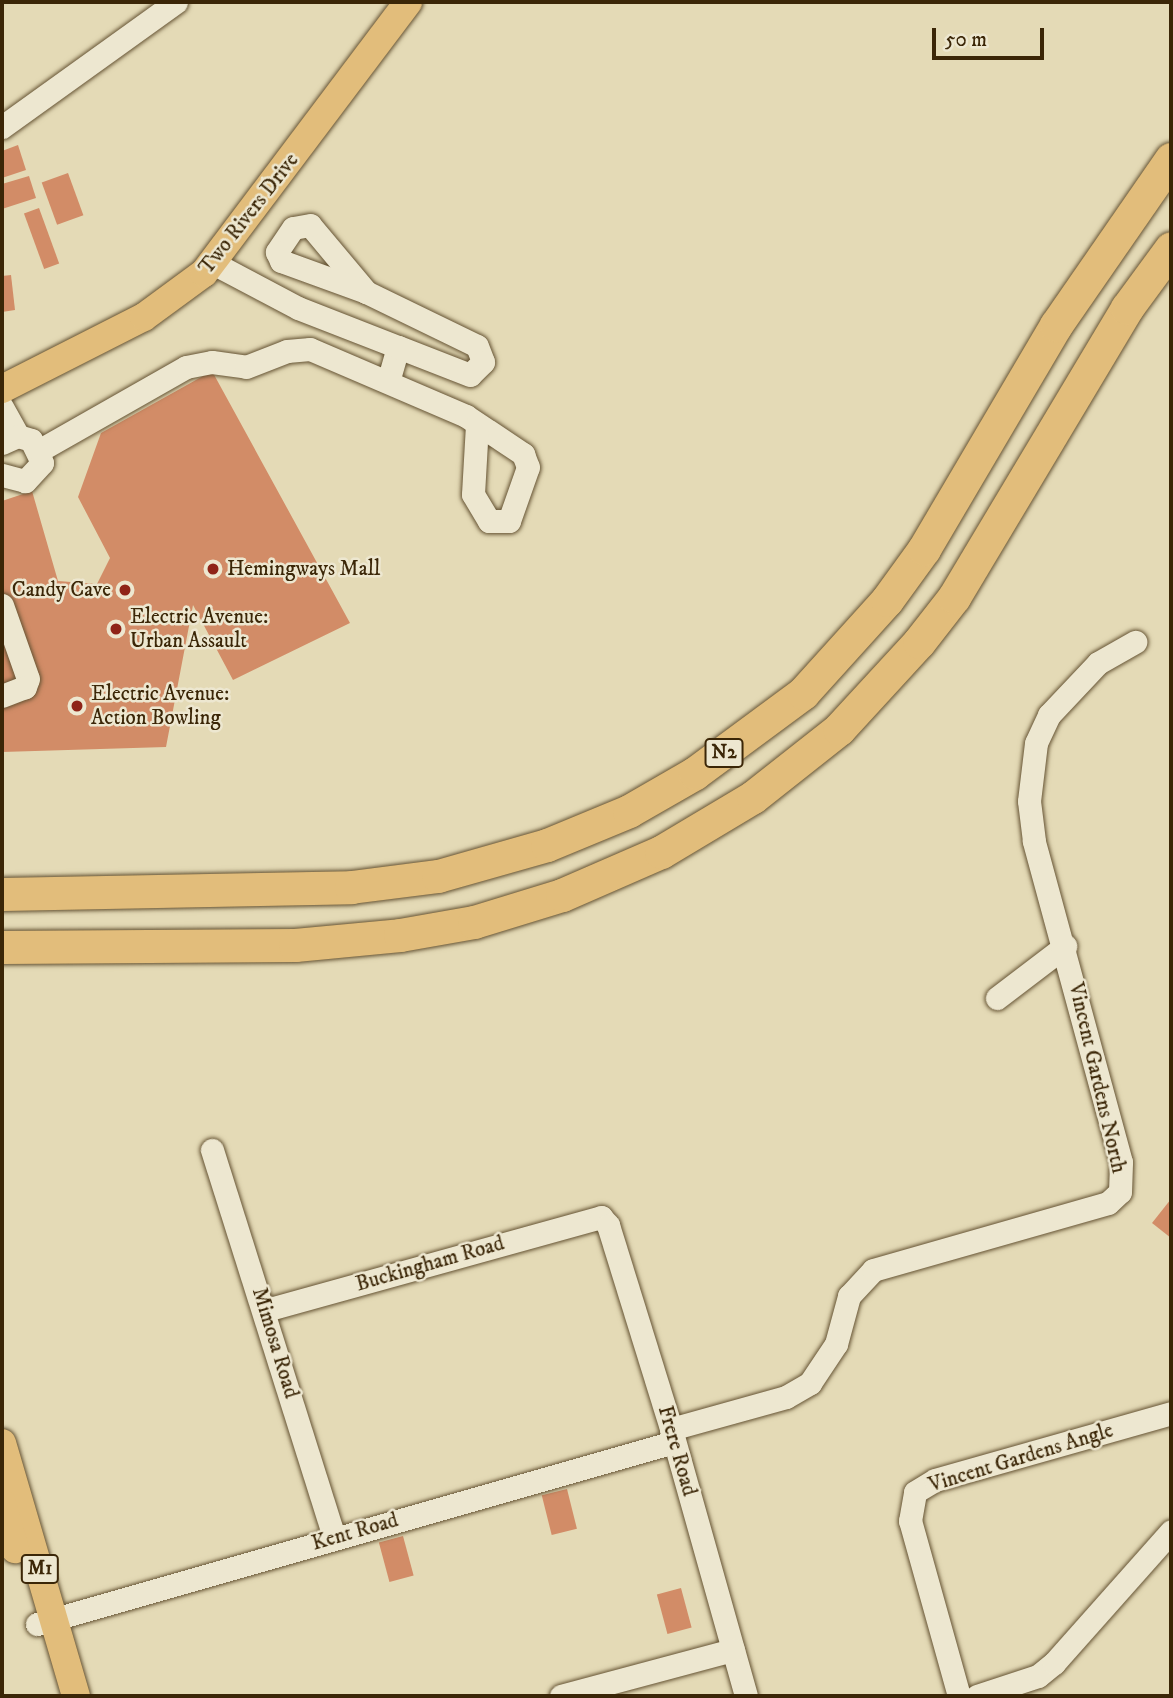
<!DOCTYPE html>
<style>
body{margin:0}
#map{position:relative;width:1173px;height:1698px;overflow:hidden;background:#e4dab6;font-family:"IM FELL DW Pica",serif}
div>[style]{position:absolute}
.building>*{inset:0;background:#d28c67;transform-origin:0 0}
.roads{filter:drop-shadow(0 0 2px #655333) drop-shadow(0 0 2px #655333)}
.minor>*{height:23px;margin:-11.5px;padding:0 11.5px;transform-origin:11.5px;border-radius:11.5px;background:#ede7d0}
.major>*{height:28px;margin:-14px;padding:0 14px;transform-origin:14px;border-radius:14px;background:#e2bd7b}
.highway>*{height:33px;margin:-16.5px;padding:0 16.5px;transform-origin:16.5px;border-radius:16.5px;background:#e2bd7b}
.dots>*{width:19px;height:19px;translate:-50% -50%;box-sizing:border-box;border:4px solid #ede7d0;border-radius:50%}
span{translate:-50% -50%;white-space:nowrap;text-align:center;line-height:1.15;-webkit-text-stroke:5px #ede7d0;paint-order:stroke}
.shield-label span{padding:2px 5px;background:#ede7d0;border:2px solid;border-radius:5px;-webkit-text-stroke-width:0}
.shield-label{font-size:19px;color:#3b2607;font-weight:700}
.street-label{font-size:21px;color:#3b2607}
.poi-label{font-size:21px;color:#3b2607}
.left{translate:0 -50%;text-align:left}
.right{translate:-100% -50%;text-align:right}
.frame{position:absolute;inset:0;border:4px solid #3b2607;pointer-events:none}
.scale{position:absolute;left:932px;top:28px;width:112px;height:32px;box-sizing:border-box;border:4px solid #3b2607;border-top:0;padding-left:9px;font-size:21px;line-height:24px;white-space:nowrap;color:#3b2607;-webkit-text-stroke:5px #ede7d0;paint-order:stroke}
</style>
<div id="map">
<div class="building">
<div style="clip-path:polygon(18px 145px,26px 170px,2px 178px,2px 151px)"></div>
<div style="left:68px;top:173px;width:45px;height:28px;rotate:70deg"></div>
<div style="clip-path:polygon(29px 176px,36px 198px,2px 209px,2px 184px)"></div>
<div style="left:39px;top:208px;width:59px;height:16px;rotate:70deg"></div>
<div style="clip-path:polygon(11px 275px,15px 310px,2px 312px,2px 276px)"></div>
<div style="clip-path:polygon(212px 371px,350px 623px,233px 680px,193px 605px,166px 747px,2px 752px,2px 501px,32px 491px,58px 581px,97px 584px,110px 558px,78px 497px,101px 433px)"></div>
<div style="clip-path:polygon(1171px 1199px,1171px 1238px,1152px 1223px)"></div>
<div style="left:567px;top:1489px;width:41px;height:26px;rotate:76deg"></div>
<div style="left:403px;top:1536px;width:41px;height:25px;rotate:75deg"></div>
<div style="left:681px;top:1588px;width:41px;height:25px;rotate:75deg"></div>
</div>
<div class="roads">
<div class="minor">
<div style="left:2px;top:127px;width:214px;rotate:-35.7deg"></div>
<div style="left:213px;top:263px;width:96px;rotate:27.9deg"></div>
<div style="left:298px;top:308px;width:107px;rotate:21.3deg"></div>
<div style="left:398px;top:347px;width:36px;rotate:106deg"></div>
<div style="left:366px;top:292px;width:87px;rotate:-129.9deg"></div>
<div style="left:310px;top:225px;width:17px;rotate:170deg"></div>
<div style="left:293px;top:228px;width:29px;rotate:124deg"></div>
<div style="left:277px;top:252px;width:10px;rotate:66deg"></div>
<div style="left:281px;top:261px;width:90px;rotate:20deg"></div>
<div style="left:366px;top:292px;width:123px;rotate:25.9deg"></div>
<div style="left:477px;top:346px;width:17px;rotate:69deg"></div>
<div style="left:483px;top:362px;width:18px;rotate:135deg"></div>
<div style="left:470px;top:375px;width:77px;rotate:-158.7deg"></div>
<div style="left:2px;top:407px;width:33px;rotate:61deg"></div>
<div style="left:2px;top:443px;width:17px;rotate:-24deg"></div>
<div style="left:18px;top:436px;width:14px;rotate:17deg"></div>
<div style="left:31px;top:440px;width:25px;rotate:64deg"></div>
<div style="left:42px;top:463px;width:25px;rotate:133deg"></div>
<div style="left:25px;top:481px;width:24px;rotate:-165deg"></div>
<div style="left:40px;top:450px;width:168px;rotate:-29.6deg"></div>
<div style="left:186px;top:367px;width:26px;rotate:-11deg"></div>
<div style="left:212px;top:362px;width:34px;rotate:8deg"></div>
<div style="left:246px;top:367px;width:44px;rotate:-21.3deg"></div>
<div style="left:287px;top:351px;width:23px;rotate:-5deg"></div>
<div style="left:310px;top:349px;width:170px;rotate:23.2deg"></div>
<div style="left:466px;top:416px;width:69px;rotate:33.7deg"></div>
<div style="left:523px;top:454px;width:14px;rotate:69deg"></div>
<div style="left:528px;top:467px;width:57px;rotate:109.4deg"></div>
<div style="left:509px;top:521px;width:20px;rotate:180deg"></div>
<div style="left:489px;top:521px;width:31px;rotate:-121deg"></div>
<div style="left:473px;top:494px;width:70px;rotate:-86.7deg"></div>
<div style="left:2px;top:605px;width:78px;rotate:70.6deg"></div>
<div style="left:28px;top:679px;width:9px;rotate:111deg"></div>
<div style="left:25px;top:687px;width:25px;rotate:159deg"></div>
<div style="left:997px;top:998px;width:86px;rotate:-37.4deg"></div>
<div style="left:212px;top:1150px;width:407px;rotate:72.5deg"></div>
<div style="left:266px;top:1310px;width:348px;rotate:-15.5deg"></div>
<div style="left:601px;top:1217px;width:11px;rotate:49deg"></div>
<div style="left:608px;top:1225px;width:214px;rotate:72.8deg"></div>
<div style="left:671px;top:1429px;width:277px;rotate:74.3deg"></div>
<div style="left:671px;top:1429px;width:119px;rotate:-15.5deg"></div>
<div style="left:786px;top:1397px;width:28px;rotate:-30deg"></div>
<div style="left:810px;top:1383px;width:47px;rotate:-56.3deg"></div>
<div style="left:836px;top:1344px;width:50px;rotate:-74.8deg"></div>
<div style="left:849px;top:1296px;width:35px;rotate:-47deg"></div>
<div style="left:873px;top:1270px;width:244px;rotate:-15.9deg"></div>
<div style="left:1108px;top:1203px;width:16px;rotate:-43deg"></div>
<div style="left:1120px;top:1192px;width:30px;rotate:-88deg"></div>
<div style="left:1121px;top:1162px;width:333px;rotate:-105.2deg"></div>
<div style="left:1034px;top:841px;width:40px;rotate:-97.1deg"></div>
<div style="left:1029px;top:801px;width:58px;rotate:-83.1deg"></div>
<div style="left:1036px;top:743px;width:31px;rotate:-65deg"></div>
<div style="left:1049px;top:715px;width:71px;rotate:-46.7deg"></div>
<div style="left:1098px;top:663px;width:43px;rotate:-29.6deg"></div>
<div style="left:37px;top:1624px;width:662px;rotate:-15.95deg"></div>
<div style="left:561px;top:1696px;width:178px;rotate:-15deg"></div>
<div style="left:959px;top:1696px;width:182px;rotate:-105.6deg"></div>
<div style="left:910px;top:1521px;width:29px;rotate:-80deg"></div>
<div style="left:915px;top:1492px;width:23px;rotate:-31deg"></div>
<div style="left:935px;top:1480px;width:245px;rotate:-15.8deg"></div>
<div style="left:977px;top:1696px;width:64px;rotate:-18.2deg"></div>
<div style="left:1038px;top:1676px;width:21px;rotate:-39deg"></div>
<div style="left:1054px;top:1663px;width:176px;rotate:-48.4deg"></div>
</div>
<div class="major">
<div style="left:2px;top:389px;width:159px;rotate:-26.9deg"></div>
<div style="left:144px;top:317px;width:74px;rotate:-36.3deg"></div>
<div style="left:204px;top:273px;width:339px;rotate:-53deg"></div>
<div style="left:2px;top:1443px;width:264px;rotate:73.7deg"></div>
<div style="left:2px;top:1503px;width:48px;rotate:74.2deg"></div>
</div>
<div class="highway">
<div style="left:2px;top:894px;width:349px;rotate:-1.1deg"></div>
<div style="left:351px;top:887px;width:88px;rotate:-7.2deg"></div>
<div style="left:438px;top:876px;width:113px;rotate:-15.9deg"></div>
<div style="left:547px;top:845px;width:89px;rotate:-22.5deg"></div>
<div style="left:629px;top:811px;width:76px;rotate:-29.9deg"></div>
<div style="left:695px;top:773px;width:134px;rotate:-36.5deg"></div>
<div style="left:803px;top:693px;width:125px;rotate:-47.9deg"></div>
<div style="left:887px;top:600px;width:63px;rotate:-54deg"></div>
<div style="left:924px;top:549px;width:260px;rotate:-59.5deg"></div>
<div style="left:1056px;top:325px;width:202px;rotate:-55.3deg"></div>
<div style="left:2px;top:947px;width:293px;rotate:-0.4deg"></div>
<div style="left:295px;top:945px;width:105px;rotate:-5.4deg"></div>
<div style="left:400px;top:935px;width:75px;rotate:-10deg"></div>
<div style="left:474px;top:922px;width:92px;rotate:-17.1deg"></div>
<div style="left:562px;top:895px;width:108px;rotate:-23.5deg"></div>
<div style="left:661px;top:852px;width:107px;rotate:-30.9deg"></div>
<div style="left:753px;top:797px;width:110px;rotate:-38.3deg"></div>
<div style="left:839px;top:729px;width:118px;rotate:-47.4deg"></div>
<div style="left:919px;top:642px;width:57px;rotate:-52.1deg"></div>
<div style="left:954px;top:597px;width:337px;rotate:-59.1deg"></div>
<div style="left:1127px;top:308px;width:74px;rotate:-53.7deg"></div>
</div>
</div>
<div class="dots">
<div style="left:213px;top:569px;background:#8f2418"></div>
<div style="left:125px;top:590px;background:#8f2418"></div>
<div style="left:116px;top:629px;background:#8f2418"></div>
<div style="left:77px;top:706px;background:#8f2418"></div>
</div>
<div class="shield-label">
<span style="left:724px;top:753px">N2</span>
<span style="left:40px;top:1569px">M1</span>
</div>
<div class="street-label">
<span style="left:249px;top:214px;rotate:-52deg">Two Rivers Drive</span>
<span style="left:1097px;top:1078px;rotate:77deg">Vincent Gardens North</span>
<span style="left:430px;top:1264px;rotate:-16deg">Buckingham Road</span>
<span style="left:275px;top:1343px;rotate:73deg">Mimosa Road</span>
<span style="left:677px;top:1451px;rotate:74deg">Frere Road</span>
<span style="left:1021px;top:1458px;rotate:-17deg">Vincent Gardens Angle</span>
<span style="left:355px;top:1532px;rotate:-16deg">Kent Road</span>
</div>
<div class="poi-label">
<span class="left" style="left:227px;top:569px">Hemingways Mall</span>
<span class="right" style="left:111px;top:590px">Candy Cave</span>
<span class="left" style="left:130px;top:629px">Electric Avenue:<br>Urban Assault</span>
<span class="left" style="left:91px;top:706px">Electric Avenue:<br>Action Bowling</span>
</div>
<div class="frame"></div>
<div class="scale">50 m</div>
</div>
